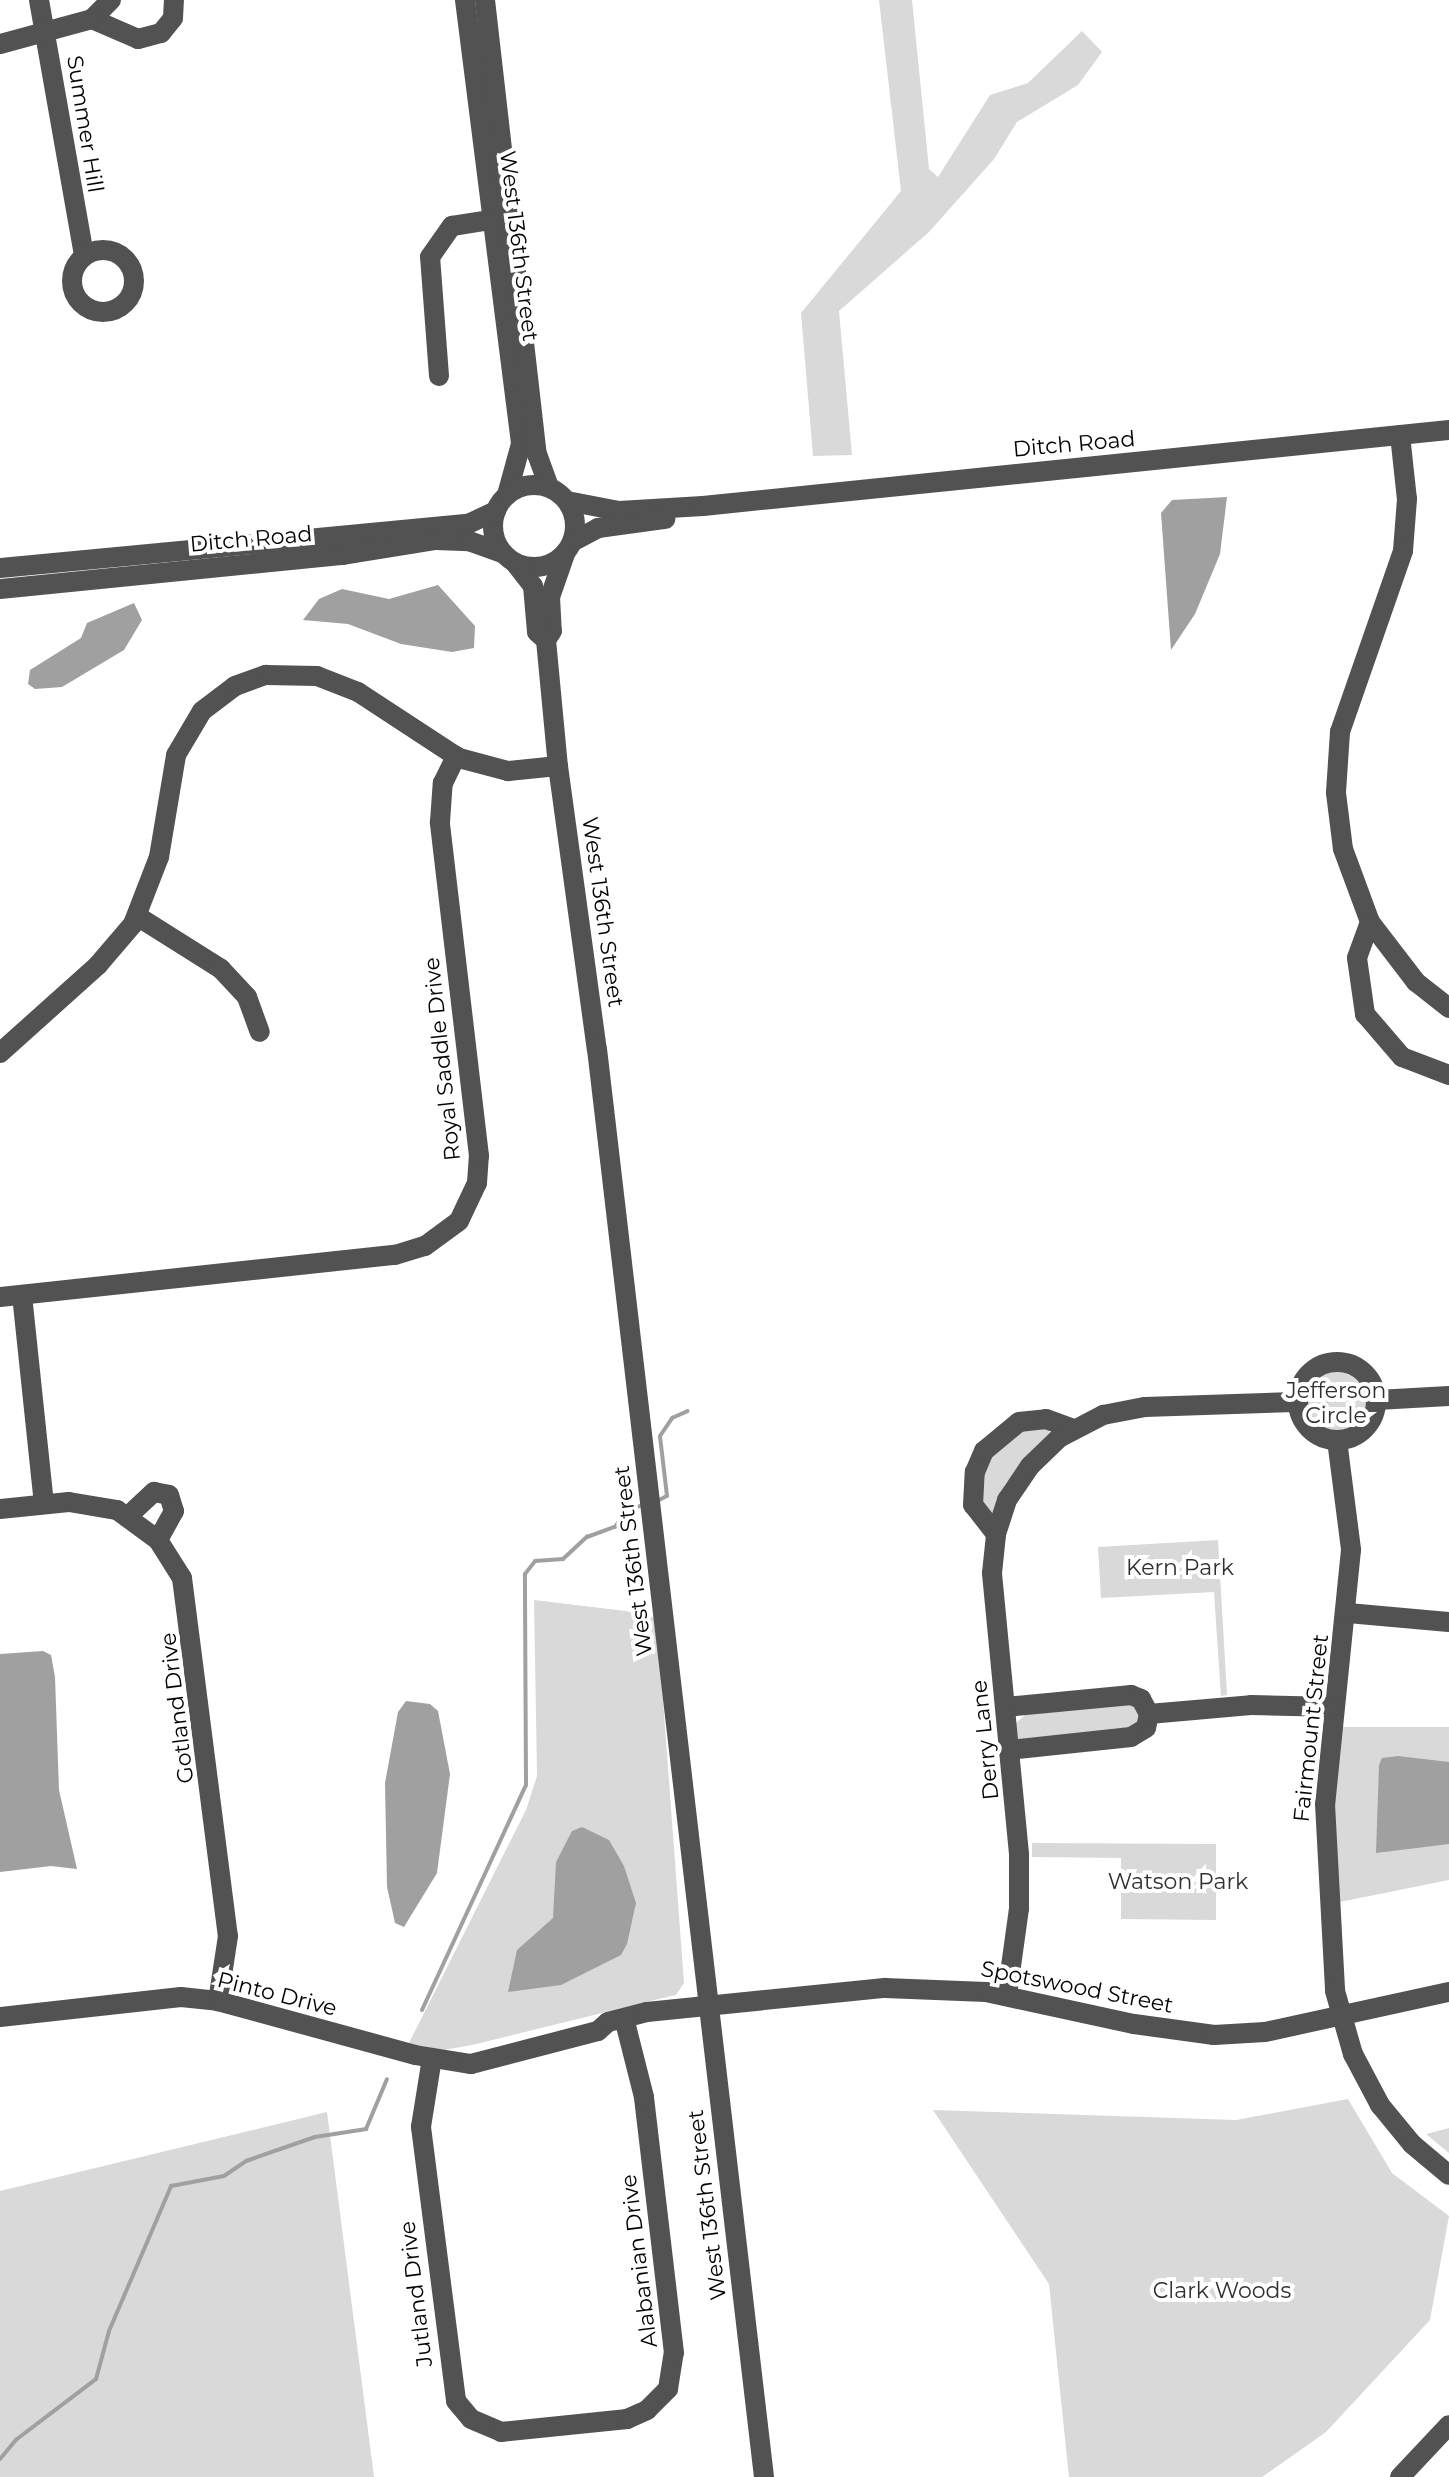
<!DOCTYPE html>
<style>
body{margin:0}
#map{position:relative;width:1449px;height:2477px;overflow:hidden;background:#fff;font-family:Montserrat,sans-serif}
div>[style]{position:absolute}
.green>*{inset:0;background:#d9d9d9}
.round{border-radius:50%}
.water>*{inset:0;background:#a0a0a0}
.stream>*{height:4px;margin:-2px;padding:0 2px;transform-origin:2px;border-radius:2px;background:#a0a0a0}
.minor>*{height:20px;margin:-10px;padding:0 10px;transform-origin:10px;border-radius:10px;background:#525252}
.minor>.ring{margin:-10px;padding:0;box-sizing:content-box;background:none;border:20px solid #525252;border-radius:50%}
span{translate:-50% -50%;white-space:nowrap;text-align:center;line-height:1.15;-webkit-text-stroke:8px #fff;paint-order:stroke}
.street-label{font-size:22px;color:#000}
.park-label{font-size:22px;color:#303030}
</style>
<div id="map">
<div class="green">
<div style="clip-path:polygon(879px 0,912px 0,929px 169px,938px 177px,990px 95px,1028px 83px,1082px 31px,1102px 52px,1078px 85px,1017px 122px,994px 159px,929px 232px,839px 311px,852px 455px,813px 456px,801px 313px,901px 191px)"></div>
<div class="round" style="left:1306px;top:1372px;width:60px;height:60px"></div>
<div style="clip-path:polygon(1046px 1426px,1050px 1433px,1005px 1484px,992px 1517px,981px 1508px,980px 1472px,992px 1449px,1028px 1427px)"></div>
<div style="clip-path:polygon(1218px 1540px,1227px 1695px,1221px 1696px,1214px 1592px,1101px 1598px,1098px 1547px)"></div>
<div style="clip-path:polygon(534px 1600px,642px 1613px,657px 1619px,684px 1983px,676px 1995px,667px 1997px,472px 2045px,444px 2050px,420px 2048px,409px 2043px,526px 1810px,537px 1776px)"></div>
<div style="clip-path:polygon(1128px 1703px,1141px 1712px,1136px 1731px,1019px 1740px,1015px 1735px,1015px 1724px,1026px 1714px)"></div>
<div style="clip-path:polygon(1340px 1727px,1449px 1727px,1449px 1880px,1335px 1903px,1331px 1828px)"></div>
<div style="clip-path:polygon(1032px 1843px,1216px 1844px,1216px 1920px,1121px 1919px,1121px 1858px,1032px 1857px)"></div>
<div style="clip-path:polygon(1348px 2099px,1392px 2173px,1449px 2216px,1430px 2320px,1326px 2432px,1262px 2477px,1069px 2477px,1049px 2284px,933px 2110px,1236px 2120px)"></div>
<div style="clip-path:polygon(327px 2112px,374px 2477px,0 2477px,0 2191px)"></div>
<div style="clip-path:polygon(1449px 2128px,1449px 2153px,1426px 2134px)"></div>
</div>
<div class="water">
<div style="clip-path:polygon(1227px 497px,1220px 554px,1195px 614px,1171px 650px,1161px 513px,1172px 500px)"></div>
<div style="clip-path:polygon(438px 585px,475px 626px,474px 648px,452px 652px,401px 644px,348px 624px,303px 620px,319px 599px,342px 589px,389px 599px)"></div>
<div style="clip-path:polygon(134px 603px,142px 620px,124px 650px,62px 687px,35px 689px,28px 684px,30px 670px,81px 638px,87px 623px)"></div>
<div style="clip-path:polygon(43px 1651px,51px 1655px,55px 1677px,59px 1790px,77px 1869px,51px 1866px,0 1872px,0 1654px)"></div>
<div style="clip-path:polygon(406px 1701px,430px 1704px,438px 1711px,450px 1774px,437px 1873px,404px 1927px,395px 1923px,387px 1887px,385px 1783px,398px 1712px)"></div>
<div style="clip-path:polygon(1398px 1756px,1449px 1762px,1449px 1844px,1376px 1853px,1379px 1765px,1382px 1758px)"></div>
<div style="clip-path:polygon(582px 1827px,609px 1840px,624px 1866px,636px 1903px,627px 1944px,621px 1955px,561px 1985px,508px 1992px,517px 1950px,553px 1918px,556px 1862px,572px 1831px)"></div>
</div>
<div class="stream">
<div style="left:657px;top:1501px;width:11px;rotate:-27deg"></div>
<div style="left:667px;top:1496px;width:60px;rotate:-96.7deg"></div>
<div style="left:660px;top:1436px;width:22px;rotate:-56deg"></div>
<div style="left:672px;top:1418px;width:17px;rotate:-24deg"></div>
<div style="left:422px;top:2010px;width:248px;rotate:-65.2deg"></div>
<div style="left:526px;top:1785px;width:211px;rotate:-90.3deg"></div>
<div style="left:525px;top:1574px;width:16px;rotate:-52deg"></div>
<div style="left:535px;top:1561px;width:28px;rotate:-4deg"></div>
<div style="left:563px;top:1559px;width:33px;rotate:-43deg"></div>
<div style="left:587px;top:1537px;width:30px;rotate:-20deg"></div>
<div style="left:615px;top:1527px;width:18px;rotate:-56deg"></div>
<div style="left:625px;top:1512px;width:22px;rotate:-22deg"></div>
<div style="left:0;top:2459px;width:26px;rotate:-50deg"></div>
<div style="left:17px;top:2439px;width:99px;rotate:-37.2deg"></div>
<div style="left:96px;top:2379px;width:50px;rotate:-74.8deg"></div>
<div style="left:109px;top:2331px;width:158px;rotate:-66.8deg"></div>
<div style="left:171px;top:2186px;width:54px;rotate:-10.7deg"></div>
<div style="left:224px;top:2176px;width:27px;rotate:-34deg"></div>
<div style="left:246px;top:2161px;width:73px;rotate:-19.2deg"></div>
<div style="left:315px;top:2137px;width:52px;rotate:-8.9deg"></div>
<div style="left:366px;top:2129px;width:54px;rotate:-67.2deg"></div>
</div>
<div class="minor">
<div style="left:39px;top:0;width:260px;rotate:80deg"></div>
<div style="left:111px;top:0;width:27px;rotate:135deg"></div>
<div style="left:92px;top:19px;width:50px;rotate:23.5deg"></div>
<div style="left:138px;top:39px;width:24px;rotate:-15deg"></div>
<div style="left:161px;top:33px;width:19px;rotate:-51deg"></div>
<div style="left:173px;top:18px;width:18px;rotate:-87deg"></div>
<div style="left:465px;top:0;width:448px;rotate:82.8deg"></div>
<div style="left:521px;top:444px;width:53px;rotate:105.4deg"></div>
<div style="left:485px;top:0;width:457px;rotate:83.5deg"></div>
<div style="left:537px;top:454px;width:35px;rotate:70deg"></div>
<div style="left:0;top:44px;width:95px;rotate:-15.2deg"></div>
<div class="ring" style="left:72px;top:250px;width:42px;height:42px"></div>
<div style="left:439px;top:376px;width:119px;rotate:-94.3deg"></div>
<div style="left:430px;top:257px;width:38px;rotate:-55deg"></div>
<div style="left:452px;top:226px;width:52px;rotate:-8.9deg"></div>
<div style="left:1400px;top:435px;width:64px;rotate:83.8deg"></div>
<div style="left:1407px;top:499px;width:52px;rotate:94.4deg"></div>
<div style="left:1403px;top:551px;width:192px;rotate:109.2deg"></div>
<div style="left:1340px;top:732px;width:61px;rotate:93.8deg"></div>
<div style="left:1336px;top:793px;width:56px;rotate:82.9deg"></div>
<div style="left:1343px;top:849px;width:78px;rotate:69.7deg"></div>
<div style="left:1370px;top:922px;width:76px;rotate:52.5deg"></div>
<div style="left:1416px;top:982px;width:42px;rotate:38.2deg"></div>
<div class="ring" style="left:493px;top:485px;width:62px;height:62px"></div>
<div style="left:567px;top:501px;width:53px;rotate:10.9deg"></div>
<div style="left:619px;top:511px;width:84px;rotate:-3.4deg"></div>
<div style="left:703px;top:506px;width:750px;rotate:-5.82deg"></div>
<div style="left:572px;top:542px;width:30px;rotate:-28deg"></div>
<div style="left:598px;top:528px;width:68px;rotate:-7.7deg"></div>
<div style="left:565px;top:554px;width:46px;rotate:109.2deg"></div>
<div style="left:550px;top:597px;width:34px;rotate:87deg"></div>
<div style="left:552px;top:631px;width:11px;rotate:124deg"></div>
<div style="left:546px;top:640px;width:127px;rotate:84.6deg"></div>
<div style="left:558px;top:766px;width:286px;rotate:82.2deg"></div>
<div style="left:597px;top:1049px;width:1438px;rotate:83.33deg"></div>
<div style="left:515px;top:563px;width:29px;rotate:52deg"></div>
<div style="left:533px;top:586px;width:46px;rotate:85deg"></div>
<div style="left:537px;top:632px;width:12px;rotate:42deg"></div>
<div style="left:0;top:568px;width:470px;rotate:-5.4deg"></div>
<div style="left:468px;top:524px;width:31px;rotate:-25deg"></div>
<div style="left:0;top:589px;width:345px;rotate:-5.7deg"></div>
<div style="left:343px;top:555px;width:94px;rotate:-9.2deg"></div>
<div style="left:436px;top:540px;width:33px;rotate:2deg"></div>
<div style="left:469px;top:541px;width:37px;rotate:20deg"></div>
<div style="left:137px;top:916px;width:99px;rotate:32.2deg"></div>
<div style="left:221px;top:969px;width:38px;rotate:47deg"></div>
<div style="left:247px;top:997px;width:37px;rotate:70deg"></div>
<div style="left:1370px;top:922px;width:38px;rotate:110deg"></div>
<div style="left:1357px;top:958px;width:57px;rotate:81.9deg"></div>
<div style="left:1365px;top:1014px;width:57px;rotate:49.3deg"></div>
<div style="left:1402px;top:1057px;width:50px;rotate:21deg"></div>
<div style="left:0;top:1053px;width:132px;rotate:-41.9deg"></div>
<div style="left:98px;top:965px;width:54px;rotate:-49.5deg"></div>
<div style="left:133px;top:924px;width:72px;rotate:-68.8deg"></div>
<div style="left:159px;top:857px;width:103px;rotate:-80.5deg"></div>
<div style="left:176px;top:755px;width:51px;rotate:-59.4deg"></div>
<div style="left:202px;top:711px;width:41px;rotate:-37.1deg"></div>
<div style="left:235px;top:686px;width:33px;rotate:-20deg"></div>
<div style="left:266px;top:675px;width:51px;rotate:1.1deg"></div>
<div style="left:317px;top:676px;width:44px;rotate:21.3deg"></div>
<div style="left:358px;top:692px;width:121px;rotate:33.2deg"></div>
<div style="left:459px;top:758px;width:51px;rotate:14.9deg"></div>
<div style="left:508px;top:771px;width:50px;rotate:-5.7deg"></div>
<div style="left:22px;top:1295px;width:210px;rotate:84deg"></div>
<div style="left:0;top:1297px;width:397px;rotate:-6.1deg"></div>
<div style="left:395px;top:1255px;width:31px;rotate:-17deg"></div>
<div style="left:425px;top:1246px;width:42px;rotate:-36.3deg"></div>
<div style="left:459px;top:1221px;width:42px;rotate:-64.7deg"></div>
<div style="left:477px;top:1183px;width:27px;rotate:-86deg"></div>
<div style="left:479px;top:1156px;width:336px;rotate:-96.7deg"></div>
<div style="left:440px;top:822px;width:39px;rotate:-86deg"></div>
<div style="left:443px;top:783px;width:30px;rotate:-64deg"></div>
<div class="ring" style="left:1298px;top:1362px;width:58px;height:58px"></div>
<div style="left:1377px;top:1400px;width:72px;rotate:-3.2deg"></div>
<div style="left:1337px;top:1440px;width:111px;rotate:82.7deg"></div>
<div style="left:1351px;top:1550px;width:255px;rotate:95.8deg"></div>
<div style="left:1325px;top:1804px;width:187px;rotate:86.9deg"></div>
<div style="left:1335px;top:1991px;width:66px;rotate:74.1deg"></div>
<div style="left:1353px;top:2054px;width:58px;rotate:62.1deg"></div>
<div style="left:1380px;top:2105px;width:50px;rotate:50.6deg"></div>
<div style="left:1412px;top:2144px;width:48px;rotate:40deg"></div>
<div style="left:0;top:1509px;width:69px;rotate:-5.8deg"></div>
<div style="left:69px;top:1502px;width:49px;rotate:9.5deg"></div>
<div style="left:117px;top:1510px;width:51px;rotate:36.2deg"></div>
<div style="left:158px;top:1540px;width:45px;rotate:57.7deg"></div>
<div style="left:182px;top:1578px;width:361px;rotate:82.7deg"></div>
<div style="left:228px;top:1936px;width:66px;rotate:98.7deg"></div>
<div style="left:127px;top:1517px;width:37px;rotate:-43deg"></div>
<div style="left:154px;top:1492px;width:15px;rotate:11deg"></div>
<div style="left:169px;top:1495px;width:17px;rotate:73deg"></div>
<div style="left:174px;top:1511px;width:33px;rotate:119deg"></div>
<div style="left:996px;top:1534px;width:37px;rotate:-128deg"></div>
<div style="left:973px;top:1505px;width:33px;rotate:-87deg"></div>
<div style="left:975px;top:1472px;width:23px;rotate:-67deg"></div>
<div style="left:984px;top:1451px;width:45px;rotate:-39.6deg"></div>
<div style="left:1019px;top:1422px;width:27px;rotate:-6deg"></div>
<div style="left:1046px;top:1419px;width:29px;rotate:20deg"></div>
<div style="left:1348px;top:1613px;width:101px;rotate:5.1deg"></div>
<div style="left:1006px;top:1707px;width:126px;rotate:-5.5deg"></div>
<div style="left:1131px;top:1695px;width:11px;rotate:22deg"></div>
<div style="left:1141px;top:1699px;width:17px;rotate:62deg"></div>
<div style="left:1149px;top:1714px;width:14px;rotate:102deg"></div>
<div style="left:1146px;top:1728px;width:17px;rotate:149deg"></div>
<div style="left:1131px;top:1737px;width:122px;rotate:173.9deg"></div>
<div style="left:1149px;top:1714px;width:102px;rotate:-5deg"></div>
<div style="left:1251px;top:1705px;width:83px;rotate:1.4deg"></div>
<div style="left:1007px;top:1995px;width:88px;rotate:-82.1deg"></div>
<div style="left:1019px;top:1908px;width:54px;rotate:-90deg"></div>
<div style="left:1019px;top:1854px;width:282px;rotate:-95.5deg"></div>
<div style="left:992px;top:1573px;width:39px;rotate:-84deg"></div>
<div style="left:996px;top:1534px;width:36px;rotate:-72deg"></div>
<div style="left:1007px;top:1500px;width:41px;rotate:-55.9deg"></div>
<div style="left:1030px;top:1466px;width:40px;rotate:-44deg"></div>
<div style="left:1059px;top:1438px;width:50px;rotate:-27.6deg"></div>
<div style="left:1103px;top:1415px;width:43px;rotate:-10.8deg"></div>
<div style="left:1145px;top:1407px;width:152px;rotate:-1.9deg"></div>
<div style="left:0;top:2017px;width:182px;rotate:-6.3deg"></div>
<div style="left:181px;top:1997px;width:37px;rotate:6deg"></div>
<div style="left:218px;top:2001px;width:204px;rotate:15.3deg"></div>
<div style="left:415px;top:2055px;width:57px;rotate:9.1deg"></div>
<div style="left:471px;top:2064px;width:131px;rotate:-14.6deg"></div>
<div style="left:598px;top:2031px;width:13px;rotate:-42deg"></div>
<div style="left:608px;top:2022px;width:40px;rotate:-14.4deg"></div>
<div style="left:647px;top:2012px;width:239px;rotate:-5.8deg"></div>
<div style="left:885px;top:1988px;width:101px;rotate:2.3deg"></div>
<div style="left:986px;top:1992px;width:151px;rotate:12.2deg"></div>
<div style="left:1134px;top:2024px;width:81px;rotate:7.8deg"></div>
<div style="left:1214px;top:2035px;width:51px;rotate:-3.4deg"></div>
<div style="left:1265px;top:2032px;width:188px;rotate:-12.3deg"></div>
<div style="left:432px;top:2058px;width:70px;rotate:99.1deg"></div>
<div style="left:421px;top:2127px;width:276px;rotate:82.7deg"></div>
<div style="left:456px;top:2401px;width:23px;rotate:50deg"></div>
<div style="left:471px;top:2419px;width:33px;rotate:23deg"></div>
<div style="left:501px;top:2432px;width:127px;rotate:-5.9deg"></div>
<div style="left:627px;top:2419px;width:22px;rotate:-24deg"></div>
<div style="left:647px;top:2410px;width:30px;rotate:-45deg"></div>
<div style="left:668px;top:2389px;width:36px;rotate:-81deg"></div>
<div style="left:674px;top:2353px;width:258px;rotate:-96.7deg"></div>
<div style="left:644px;top:2097px;width:81px;rotate:-104.2deg"></div>
<div style="left:1400px;top:2477px;width:71px;rotate:-46.7deg"></div>
</div>
<div class="street-label">
<span style="left:85px;top:124px;rotate:81deg">Summer Hill</span>
<span style="left:519px;top:246px;rotate:83deg">West 136th Street</span>
<span style="left:1074px;top:444px;rotate:-5deg">Ditch Road</span>
<span style="left:251px;top:539px;rotate:-5deg">Ditch Road</span>
<span style="left:603px;top:912px;rotate:82deg">West 136th Street</span>
<span style="left:442px;top:1059px;rotate:-96deg">Royal Saddle Drive</span>
<span style="left:633px;top:1561px;rotate:-97deg">West 136th Street</span>
<span style="left:177px;top:1708px;rotate:-97deg">Gotland Drive</span>
<span style="left:1311px;top:1728px;rotate:-84deg">Fairmount Street</span>
<span style="left:985px;top:1740px;rotate:-96deg">Derry Lane</span>
<span style="left:1077px;top:1987px;rotate:11deg">Spotswood Street</span>
<span style="left:277px;top:1994px;rotate:14deg">Pinto Drive</span>
<span style="left:707px;top:2205px;rotate:-97deg">West 136th Street</span>
<span style="left:639px;top:2261px;rotate:-97deg">Alabanian Drive</span>
<span style="left:416px;top:2294px;rotate:-97deg">Jutland Drive</span>
</div>
<div class="park-label">
<span style="left:1336px;top:1403px">Jefferson<br>Circle</span>
<span style="left:1180px;top:1568px">Kern Park</span>
<span style="left:1178px;top:1882px">Watson Park</span>
<span style="left:1222px;top:2291px">Clark Woods</span>
</div>
</div>
